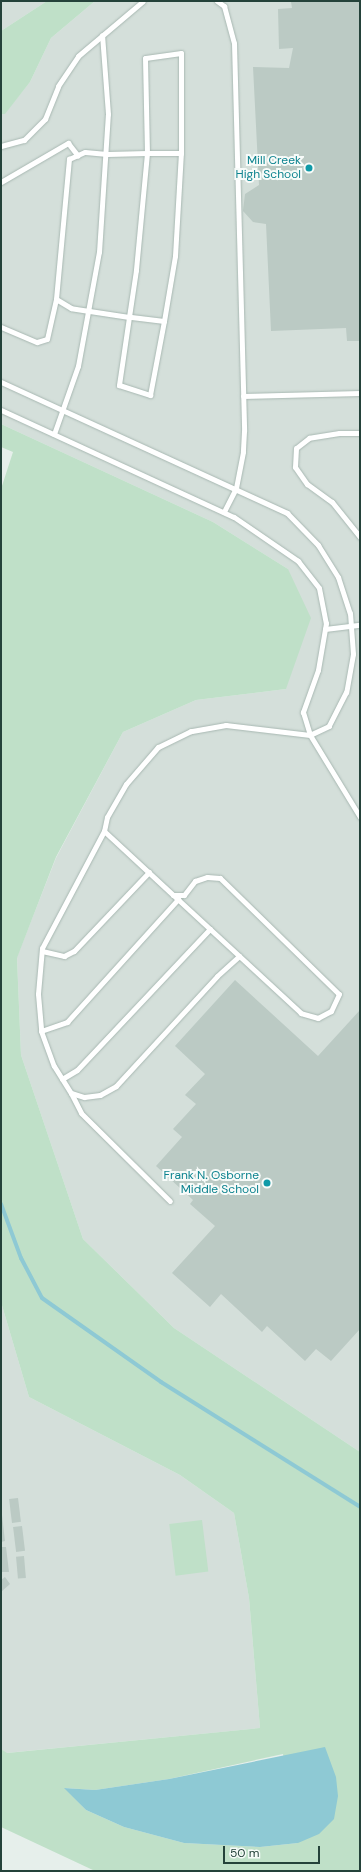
<!DOCTYPE html>
<style>
body{margin:0}
#map{position:relative;width:361px;height:1872px;overflow:hidden;background:#e6efeb;font-family:"DM Sans",sans-serif}
div>[style]{position:absolute}
.built>*{inset:0;background:#d4dfda}
.green>*{inset:0;background:#bfe0c8;transform-origin:0 0}
.water>*{inset:0;background:#8ec9d4}
.stream>*{height:4px;margin:-2px;padding:0 2px;transform-origin:2px;border-radius:2px;background:#8ec9d4}
.building>*{inset:0;background:#bbcac4;transform-origin:0 0}
.roads{filter:drop-shadow(0 0 1px #a8b8b2) drop-shadow(0 0 1px #a8b8b2)}
.lane>*{height:5px;margin:-2.5px;padding:0 2.5px;transform-origin:2.5px;border-radius:2.5px;background:#fff}
.dots>*{width:11px;height:11px;translate:-50% -50%;box-sizing:border-box;border:2px solid #f7fbf9;border-radius:50%}
span{translate:-50% -50%;white-space:nowrap;text-align:center;line-height:1.15;-webkit-text-stroke:4px #f7fbf9;paint-order:stroke}
.culture-label{font-size:12px;color:#0d838f}
.right{translate:-100% -50%;text-align:right}
.frame{position:absolute;inset:0;border:2px solid #24423a;pointer-events:none}
.scale{position:absolute;left:223px;top:1846px;width:97px;height:18px;box-sizing:border-box;border:2px solid #24423a;border-top:0;padding-left:5px;font-size:12px;line-height:14px;white-space:nowrap;color:#24423a;-webkit-text-stroke:3px #f7fbf9;paint-order:stroke}
</style>
<div id="map">
<div class="built">
<div style="clip-path:polygon(1px 1px,47px 1px,1px 31px)"></div>
<div style="clip-path:polygon(95px 1px,360px 1px,360px 1452px,174px 1328px,83px 1239px,21px 1055px,17px 957px,56px 858px,123px 732px,196px 700px,286px 689px,288px 569px,213px 522px,1px 424px,1px 114px,5px 113px,30px 82px,51px 38px)"></div>
<div style="clip-path:polygon(1px 1302px,29px 1397px,180px 1475px,234px 1513px,249px 1598px,260px 1728px,6px 1753px,1px 1749px)"></div>
</div>
<div class="green">
<div style="clip-path:polygon(47px 1px,95px 1px,51px 38px,30px 82px,5px 114px,1px 114px,1px 31px)"></div>
<div style="clip-path:polygon(evenodd,1px 424px,213px 522px,288px 569px,311px 618px,286px 689px,196px 700px,123px 732px,56px 857px,17px 958px,21px 1055px,83px 1239px,174px 1328px,360px 1452px,360px 1871px,95px 1871px,1px 1827px,1px 1749px,7px 1753px,260px 1728px,249px 1598px,234px 1513px,180px 1475px,29px 1397px,1px 1302px,1px 489px,13px 452px,1px 447px,1px 424px,283px 1754px,298px 1843px,260px 1847px,184px 1843px,124px 1827px,86px 1810px,65px 1788px,95px 1790px,169px 1779px,283px 1754px)"></div>
<div style="left:202px;top:1520px;width:52px;height:33px;rotate:83deg"></div>
</div>
<div class="water">
<div style="clip-path:polygon(325px 1747px,336px 1777px,338px 1796px,334px 1819px,319px 1834px,298px 1843px,260px 1847px,184px 1843px,124px 1827px,86px 1810px,64px 1788px,95px 1790px,169px 1779px)"></div>
</div>
<div class="stream">
<div style="left:1px;top:1204px;width:58px;rotate:69.7deg"></div>
<div style="left:21px;top:1258px;width:45px;rotate:62.3deg"></div>
<div style="left:42px;top:1298px;width:146px;rotate:35.2deg"></div>
<div style="left:161px;top:1382px;width:235px;rotate:32.1deg"></div>
</div>
<div class="building">
<div style="clip-path:polygon(287px 1px,360px 1px,360px 341px,347px 341px,346px 328px,271px 331px,266px 224px,253px 222px,243px 211px,245px 194px,259px 185px,253px 67px,289px 68px,293px 48px,279px 49px,278px 9px,292px 8px,291px 2px)"></div>
<div style="clip-path:polygon(235px 980px,318px 1056px,360px 1010px,360px 1329px,331px 1361px,316px 1349px,305px 1361px,267px 1326px,262px 1332px,221px 1294px,210px 1307px,172px 1273px,215px 1226px,190px 1204px,193px 1200px,156px 1166px,182px 1137px,173px 1129px,196px 1104px,185px 1095px,205px 1074px,175px 1046px)"></div>
<div style="left:18px;top:1498px;width:24px;height:9px;rotate:83deg"></div>
<div style="clip-path:polygon(2px 1515px,5px 1541px,1px 1542px,1px 1516px)"></div>
<div style="left:22px;top:1526px;width:25px;height:9px;rotate:83deg"></div>
<div style="clip-path:polygon(1px 1547px,6px 1547px,9px 1572px,1px 1572px)"></div>
<div style="left:24px;top:1556px;width:22px;height:8px;rotate:85deg"></div>
<div style="clip-path:polygon(5px 1577px,10px 1584px,1px 1592px,1px 1580px)"></div>
</div>
<div class="roads">
<div class="lane">
<div style="left:217px;top:1px;width:9px;rotate:36deg"></div>
<div style="left:224px;top:6px;width:38px;rotate:75deg"></div>
<div style="left:234px;top:43px;width:388px;rotate:88.5deg"></div>
<div style="left:244px;top:431px;width:21px;rotate:93deg"></div>
<div style="left:243px;top:452px;width:37px;rotate:101deg"></div>
<div style="left:236px;top:488px;width:27px;rotate:117deg"></div>
<div style="left:1px;top:146px;width:24px;rotate:-15deg"></div>
<div style="left:24px;top:140px;width:30px;rotate:-45deg"></div>
<div style="left:45px;top:119px;width:35px;rotate:-68deg"></div>
<div style="left:58px;top:86px;width:36px;rotate:-56deg"></div>
<div style="left:78px;top:56px;width:85px;rotate:-40.2deg"></div>
<div style="left:1px;top:182px;width:78px;rotate:-30.2deg"></div>
<div style="left:68px;top:143px;width:16px;rotate:52deg"></div>
<div style="left:164px;top:321px;width:35px;rotate:-173deg"></div>
<div style="left:129px;top:317px;width:40px;rotate:-171.5deg"></div>
<div style="left:89px;top:311px;width:18px;rotate:-171deg"></div>
<div style="left:71px;top:308px;width:17px;rotate:-149deg"></div>
<div style="left:56px;top:299px;width:141px;rotate:-84.7deg"></div>
<div style="left:69px;top:159px;width:17px;rotate:-24deg"></div>
<div style="left:85px;top:152px;width:22px;rotate:5deg"></div>
<div style="left:107px;top:154px;width:40px;rotate:-1.4deg"></div>
<div style="left:147px;top:153px;width:34px"></div>
<div style="left:181px;top:153px;width:100px;rotate:-90deg"></div>
<div style="left:181px;top:53px;width:36px;rotate:172deg"></div>
<div style="left:145px;top:58px;width:95px;rotate:88.8deg"></div>
<div style="left:147px;top:153px;width:118px;rotate:95.4deg"></div>
<div style="left:136px;top:270px;width:48px;rotate:98.5deg"></div>
<div style="left:129px;top:317px;width:69px;rotate:98.4deg"></div>
<div style="left:119px;top:385px;width:33px;rotate:18deg"></div>
<div style="left:150px;top:395px;width:75px;rotate:-79.3deg"></div>
<div style="left:164px;top:321px;width:66px;rotate:-80.4deg"></div>
<div style="left:175px;top:256px;width:103px;rotate:-86.7deg"></div>
<div style="left:1px;top:327px;width:39px;rotate:23deg"></div>
<div style="left:37px;top:342px;width:10px;rotate:-17deg"></div>
<div style="left:47px;top:339px;width:41px;rotate:-77.3deg"></div>
<div style="left:1px;top:382px;width:315px;rotate:24.6deg"></div>
<div style="left:287px;top:513px;width:45px;rotate:45.9deg"></div>
<div style="left:318px;top:545px;width:38px;rotate:58deg"></div>
<div style="left:338px;top:577px;width:38px;rotate:72deg"></div>
<div style="left:350px;top:613px;width:41px;rotate:85.8deg"></div>
<div style="left:353px;top:654px;width:39px;rotate:100deg"></div>
<div style="left:346px;top:692px;width:38px;rotate:117deg"></div>
<div style="left:329px;top:726px;width:21px;rotate:155deg"></div>
<div style="left:310px;top:735px;width:85px;rotate:-173.2deg"></div>
<div style="left:226px;top:725px;width:36px;rotate:170deg"></div>
<div style="left:191px;top:731px;width:37px;rotate:154deg"></div>
<div style="left:158px;top:747px;width:49px;rotate:130.9deg"></div>
<div style="left:126px;top:784px;width:38px;rotate:120deg"></div>
<div style="left:107px;top:817px;width:14px;rotate:102deg"></div>
<div style="left:104px;top:831px;width:94px;rotate:42.8deg"></div>
<div style="left:173px;top:895px;width:11px"></div>
<div style="left:184px;top:895px;width:18px;rotate:-52deg"></div>
<div style="left:195px;top:881px;width:13px;rotate:-18deg"></div>
<div style="left:207px;top:877px;width:13px;rotate:4deg"></div>
<div style="left:220px;top:878px;width:166px;rotate:44.3deg"></div>
<div style="left:339px;top:994px;width:19px;rotate:115deg"></div>
<div style="left:331px;top:1011px;width:15px;rotate:152deg"></div>
<div style="left:318px;top:1018px;width:18px;rotate:-164deg"></div>
<div style="left:301px;top:1013px;width:174px;rotate:-137.3deg"></div>
<div style="left:243px;top:396px;width:117px;rotate:-1.5deg"></div>
<div style="left:1px;top:410px;width:256px;rotate:24.7deg"></div>
<div style="left:234px;top:517px;width:78px;rotate:34.5deg"></div>
<div style="left:298px;top:561px;width:34px;rotate:52deg"></div>
<div style="left:319px;top:588px;width:36px;rotate:79deg"></div>
<div style="left:326px;top:623px;width:48px;rotate:99.7deg"></div>
<div style="left:318px;top:670px;width:45px;rotate:109.7deg"></div>
<div style="left:303px;top:712px;width:24px;rotate:73deg"></div>
<div style="left:310px;top:735px;width:96px;rotate:58.6deg"></div>
<div style="left:360px;top:433px;width:21px;rotate:180deg"></div>
<div style="left:339px;top:433px;width:30px;rotate:171deg"></div>
<div style="left:309px;top:438px;width:16px;rotate:142deg"></div>
<div style="left:296px;top:448px;width:19px;rotate:93deg"></div>
<div style="left:295px;top:467px;width:21px;rotate:55deg"></div>
<div style="left:307px;top:484px;width:31px;rotate:36deg"></div>
<div style="left:332px;top:502px;width:45px;rotate:51.3deg"></div>
<div style="left:54px;top:434px;width:72px;rotate:-70.6deg"></div>
<div style="left:78px;top:366px;width:116px;rotate:-79.6deg"></div>
<div style="left:99px;top:252px;width:138px;rotate:-86.3deg"></div>
<div style="left:108px;top:114px;width:79px;rotate:-94.3deg"></div>
<div style="left:325px;top:629px;width:35px;rotate:-7deg"></div>
<div style="left:104px;top:831px;width:132px;rotate:117.9deg"></div>
<div style="left:42px;top:948px;width:46px;rotate:95deg"></div>
<div style="left:38px;top:994px;width:37px;rotate:85deg"></div>
<div style="left:41px;top:1031px;width:37px;rotate:70deg"></div>
<div style="left:54px;top:1066px;width:32px;rotate:58deg"></div>
<div style="left:71px;top:1093px;width:14px;rotate:17deg"></div>
<div style="left:84px;top:1097px;width:16px;rotate:-7deg"></div>
<div style="left:100px;top:1095px;width:18px;rotate:-29deg"></div>
<div style="left:116px;top:1086px;width:149px;rotate:-47.4deg"></div>
<div style="left:217px;top:976px;width:30px;rotate:-42deg"></div>
<div style="left:42px;top:951px;width:23px;rotate:13deg"></div>
<div style="left:64px;top:956px;width:11px;rotate:-27deg"></div>
<div style="left:74px;top:951px;width:109px;rotate:-46.5deg"></div>
<div style="left:41px;top:1031px;width:28px;rotate:-19deg"></div>
<div style="left:67px;top:1022px;width:166px;rotate:-47.9deg"></div>
<div style="left:62px;top:1079px;width:17px;rotate:-31deg"></div>
<div style="left:77px;top:1070px;width:194px;rotate:-46.7deg"></div>
<div style="left:71px;top:1093px;width:22px;rotate:63deg"></div>
<div style="left:81px;top:1113px;width:125px;rotate:44.7deg"></div>
</div>
</div>
<div class="dots">
<div style="left:309px;top:168px;background:#0f9aa8"></div>
<div style="left:267px;top:1183px;background:#0f9aa8"></div>
</div>
<div class="culture-label">
<span class="right" style="left:301px;top:168px">Mill Creek<br>High School</span>
<span class="right" style="left:259px;top:1183px">Frank N. Osborne<br>Middle School</span>
</div>
<div class="frame"></div>
<div class="scale">50 m</div>
</div>
